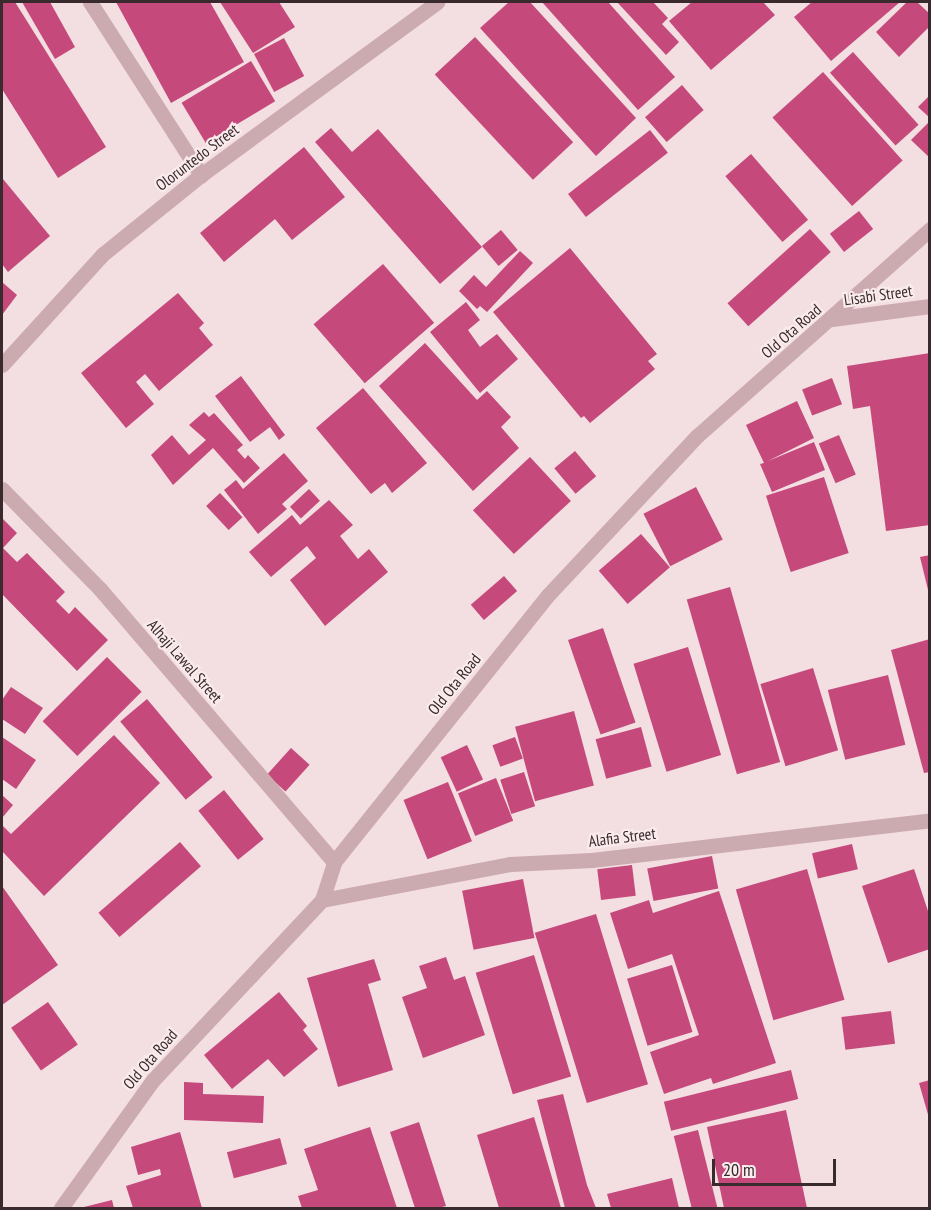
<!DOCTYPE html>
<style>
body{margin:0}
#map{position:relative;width:931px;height:1210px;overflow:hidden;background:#f3dee1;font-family:"PT Sans Narrow",sans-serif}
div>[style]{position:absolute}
.building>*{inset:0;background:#c54a7b;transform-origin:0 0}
.minor>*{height:15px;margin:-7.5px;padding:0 7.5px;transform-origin:7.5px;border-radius:7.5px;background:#cbaab0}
span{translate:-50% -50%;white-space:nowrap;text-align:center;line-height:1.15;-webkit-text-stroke:4.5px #faebed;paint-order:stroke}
.street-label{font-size:16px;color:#392a2e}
.frame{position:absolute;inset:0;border:3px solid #392a2e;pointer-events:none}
.scale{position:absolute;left:712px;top:1159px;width:124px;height:27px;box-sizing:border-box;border:3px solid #392a2e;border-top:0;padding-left:8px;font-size:18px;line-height:21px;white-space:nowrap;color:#392a2e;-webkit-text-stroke:4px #faebed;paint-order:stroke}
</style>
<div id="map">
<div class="building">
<div style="clip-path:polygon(2px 2px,15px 2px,106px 147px,58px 178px,2px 89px)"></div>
<div style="clip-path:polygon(22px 2px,50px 2px,75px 47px,55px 59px)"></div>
<div style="clip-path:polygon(116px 2px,210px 2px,244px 62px,171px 103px)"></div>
<div style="clip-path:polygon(220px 2px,279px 2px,295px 27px,253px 53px)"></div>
<div style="clip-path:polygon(509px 2px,530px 2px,636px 118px,596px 156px,480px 28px)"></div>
<div style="clip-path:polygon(542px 2px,608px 2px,675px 77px,638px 110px)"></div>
<div style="clip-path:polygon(617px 2px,653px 2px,668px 18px,662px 24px,679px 42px,666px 55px)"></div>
<div style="clip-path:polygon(692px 2px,763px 2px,775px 15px,711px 70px,669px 21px)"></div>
<div style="clip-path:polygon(812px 2px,900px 2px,831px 61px,794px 17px)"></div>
<div style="clip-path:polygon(907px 2px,917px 2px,930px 14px,930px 26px,899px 57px,876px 32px)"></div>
<div style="left:475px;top:37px;width:144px;height:55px;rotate:47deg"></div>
<div style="left:284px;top:38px;width:43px;height:34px;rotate:62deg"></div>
<div style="left:853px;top:52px;width:98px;height:31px;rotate:48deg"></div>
<div style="left:251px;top:61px;width:47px;height:81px;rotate:59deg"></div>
<div style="left:823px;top:72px;width:119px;height:68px;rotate:48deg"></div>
<div style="left:682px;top:85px;width:33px;height:49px;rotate:49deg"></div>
<div style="clip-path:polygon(930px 95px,930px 118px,918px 107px)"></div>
<div style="clip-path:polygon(930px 121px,930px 158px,911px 140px)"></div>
<div style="clip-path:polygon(331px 128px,352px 152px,378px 129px,482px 247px,440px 284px,315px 142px)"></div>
<div style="left:650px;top:130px;width:29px;height:104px;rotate:52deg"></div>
<div style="clip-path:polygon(304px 147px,345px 197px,292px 240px,275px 219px,224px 262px,200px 233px)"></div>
<div style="left:751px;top:154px;width:87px;height:34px;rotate:49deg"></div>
<div style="clip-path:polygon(3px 179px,50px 236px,8px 272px,2px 264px)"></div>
<div style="left:859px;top:211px;width:23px;height:37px;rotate:52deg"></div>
<div style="left:810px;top:229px;width:31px;height:111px;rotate:48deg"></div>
<div style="left:501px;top:230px;width:26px;height:25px;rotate:50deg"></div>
<div style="clip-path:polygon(570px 248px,657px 354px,648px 361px,655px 369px,590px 423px,584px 416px,581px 418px,493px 312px)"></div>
<div style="clip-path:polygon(520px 251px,533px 263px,487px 312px,480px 306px,477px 309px,459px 291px,474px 275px,486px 287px)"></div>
<div style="left:383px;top:264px;width:78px;height:92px;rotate:49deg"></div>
<div style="clip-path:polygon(2px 282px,17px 295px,2px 315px)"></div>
<div style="clip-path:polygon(178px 293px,204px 323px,199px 328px,213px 345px,159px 391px,145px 374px,136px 382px,154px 404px,126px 428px,81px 373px)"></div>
<div style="clip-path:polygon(466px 302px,480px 320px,468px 330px,480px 347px,497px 334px,518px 359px,480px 393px,430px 332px)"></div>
<div style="clip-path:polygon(425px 343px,477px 400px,487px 391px,511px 417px,501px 427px,519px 448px,473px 491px,379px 386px)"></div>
<div style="clip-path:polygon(930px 353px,930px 525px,886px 531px,870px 406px,853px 409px,847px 366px)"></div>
<div style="clip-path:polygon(241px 376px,285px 435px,279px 440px,270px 427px,250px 442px,215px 396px)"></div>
<div style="left:832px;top:378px;width:28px;height:32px;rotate:69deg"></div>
<div style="clip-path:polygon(363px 388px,427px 463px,392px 493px,385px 483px,371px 494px,316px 428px)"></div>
<div style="clip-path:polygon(797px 401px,814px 438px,768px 461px,814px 442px,825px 470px,772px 492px,760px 464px,764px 463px,746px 425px)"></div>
<div style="clip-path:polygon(204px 412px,209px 417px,214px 413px,243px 445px,237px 450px,245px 459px,248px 455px,260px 468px,244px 483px,213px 448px,173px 485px,151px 455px,172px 435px,189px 455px,206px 440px,189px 425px)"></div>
<div style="left:839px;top:435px;width:43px;height:22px;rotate:67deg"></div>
<div style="left:575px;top:451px;width:33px;height:27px;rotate:50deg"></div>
<div style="clip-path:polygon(284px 453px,308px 481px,282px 504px,287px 509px,258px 534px,224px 490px,236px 480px,243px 489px)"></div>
<div style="left:530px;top:457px;width:60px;height:78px;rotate:47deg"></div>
<div style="left:824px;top:477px;width:80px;height:61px;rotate:72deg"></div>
<div style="left:696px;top:487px;width:59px;height:59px;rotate:63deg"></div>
<div style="left:309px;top:489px;width:16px;height:26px;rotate:47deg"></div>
<div style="left:220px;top:493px;width:33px;height:19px;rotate:47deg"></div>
<div style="clip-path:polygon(329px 500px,353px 525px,340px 536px,358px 559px,369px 549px,388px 572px,325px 626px,290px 580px,316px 558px,307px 546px,271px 577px,249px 552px,292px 515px,300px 525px)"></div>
<div style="clip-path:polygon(2px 518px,17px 533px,3px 548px,17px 562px,27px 553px,65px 592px,56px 601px,69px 614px,75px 607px,108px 640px,77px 671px,2px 594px)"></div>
<div style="left:641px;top:534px;width:44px;height:56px;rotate:49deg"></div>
<div style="clip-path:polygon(930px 555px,930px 594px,929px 594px,920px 557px)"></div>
<div style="left:504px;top:576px;width:20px;height:44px;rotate:49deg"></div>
<div style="left:730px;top:587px;width:182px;height:45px;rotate:74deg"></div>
<div style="left:603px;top:628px;width:100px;height:37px;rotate:71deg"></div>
<div style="clip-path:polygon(930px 639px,930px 772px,924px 773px,891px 650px)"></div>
<div style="left:688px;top:647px;width:113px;height:57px;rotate:73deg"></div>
<div style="left:107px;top:657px;width:49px;height:91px;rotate:45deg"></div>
<div style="left:813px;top:668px;width:86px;height:55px;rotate:73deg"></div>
<div style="left:888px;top:675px;width:72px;height:62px;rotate:76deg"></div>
<div style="clip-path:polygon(11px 687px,43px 708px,25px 734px,2px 719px,2px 700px)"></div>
<div style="left:147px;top:699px;width:102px;height:35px;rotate:50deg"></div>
<div style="left:574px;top:711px;width:77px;height:61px;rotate:75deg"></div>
<div style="left:641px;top:727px;width:41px;height:47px;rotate:75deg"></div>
<div style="clip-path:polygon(114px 735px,160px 783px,44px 896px,2px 851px,2px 825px,11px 834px)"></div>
<div style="clip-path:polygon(2px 737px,36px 760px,16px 789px,2px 779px)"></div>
<div style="left:515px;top:737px;width:23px;height:24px;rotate:70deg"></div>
<div style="left:467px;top:745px;width:38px;height:29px;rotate:65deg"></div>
<div style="left:291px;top:748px;width:25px;height:36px;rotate:42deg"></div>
<div style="left:524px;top:772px;width:36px;height:25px;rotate:72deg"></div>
<div style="left:496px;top:778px;width:46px;height:41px;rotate:68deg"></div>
<div style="left:448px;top:782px;width:64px;height:48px;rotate:68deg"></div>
<div style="left:224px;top:790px;width:63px;height:33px;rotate:51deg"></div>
<div style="clip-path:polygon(2px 795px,13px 805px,2px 818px)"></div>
<div style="left:180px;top:842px;width:32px;height:108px;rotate:49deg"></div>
<div style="left:852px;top:844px;width:26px;height:41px;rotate:77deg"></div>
<div style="left:712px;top:856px;width:33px;height:66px;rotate:79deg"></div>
<div style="left:632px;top:865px;width:31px;height:35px;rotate:83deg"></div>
<div style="left:807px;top:869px;width:136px;height:74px;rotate:74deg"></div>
<div style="clip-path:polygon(914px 869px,930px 917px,930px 949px,888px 963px,862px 886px)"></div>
<div style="left:523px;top:879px;width:60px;height:62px;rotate:79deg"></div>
<div style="clip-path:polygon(2px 886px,58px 965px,2px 1005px)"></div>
<div style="clip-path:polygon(719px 891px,776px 1063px,713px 1084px,711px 1078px,664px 1094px,650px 1052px,699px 1035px,672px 954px,628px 969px,610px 913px,649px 900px,653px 913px)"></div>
<div style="left:596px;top:914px;width:178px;height:64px;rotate:73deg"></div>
<div style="left:534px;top:955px;width:127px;height:61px;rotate:73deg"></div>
<div style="clip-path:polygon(446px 957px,454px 980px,465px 976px,485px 1035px,423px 1058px,402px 997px,427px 988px,419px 966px)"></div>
<div style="clip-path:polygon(374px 959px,381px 980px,368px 984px,393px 1070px,338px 1087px,307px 978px)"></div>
<div style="left:672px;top:965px;width:70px;height:47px;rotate:73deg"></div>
<div style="clip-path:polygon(279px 992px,307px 1026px,303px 1030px,318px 1049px,284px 1077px,268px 1059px,232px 1089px,204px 1055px)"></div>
<div style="left:48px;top:1002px;width:52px;height:45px;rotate:55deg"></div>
<div style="left:891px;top:1011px;width:33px;height:50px;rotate:83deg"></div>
<div style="left:791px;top:1070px;width:30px;height:131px;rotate:76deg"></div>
<div style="clip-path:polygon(930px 1080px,930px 1118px,929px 1118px,919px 1083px)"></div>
<div style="clip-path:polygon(184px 1082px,203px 1083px,203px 1094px,264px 1096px,263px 1123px,184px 1120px)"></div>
<div style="clip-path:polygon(563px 1094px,587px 1185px,596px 1208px,565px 1208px,537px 1100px)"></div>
<div style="clip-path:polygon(786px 1110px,807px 1208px,724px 1208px,707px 1127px)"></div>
<div style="clip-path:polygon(534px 1117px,561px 1208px,499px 1208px,477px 1135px)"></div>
<div style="clip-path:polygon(419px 1122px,446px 1206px,438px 1208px,415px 1208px,390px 1132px)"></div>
<div style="clip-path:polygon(370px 1127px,397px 1208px,302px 1208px,298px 1196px,318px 1190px,304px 1149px)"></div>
<div style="left:698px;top:1130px;width:81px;height:25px;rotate:76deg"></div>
<div style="clip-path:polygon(180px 1132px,202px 1208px,133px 1208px,126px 1186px,161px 1175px,160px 1169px,138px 1175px,131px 1147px)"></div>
<div style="left:280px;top:1138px;width:27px;height:55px;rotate:75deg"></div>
<div style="clip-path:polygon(672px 1178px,679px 1208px,611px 1208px,607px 1194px)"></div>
<div style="clip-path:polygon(112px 1200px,114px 1208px,80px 1208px)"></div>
</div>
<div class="minor">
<div style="left:90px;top:2px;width:206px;rotate:57.3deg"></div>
<div style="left:832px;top:319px;width:99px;rotate:-7.6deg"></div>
<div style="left:2px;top:365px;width:150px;rotate:-47.7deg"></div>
<div style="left:103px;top:254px;width:126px;rotate:-38.9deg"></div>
<div style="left:201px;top:175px;width:293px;rotate:-36.2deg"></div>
<div style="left:2px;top:489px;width:140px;rotate:45.6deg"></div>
<div style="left:100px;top:589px;width:360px;rotate:49.4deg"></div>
<div style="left:322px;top:900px;width:191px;rotate:-10.8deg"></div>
<div style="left:510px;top:864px;width:82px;rotate:-2.8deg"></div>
<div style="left:592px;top:860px;width:340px;rotate:-6.7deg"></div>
<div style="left:61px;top:1208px;width:158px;rotate:-54.3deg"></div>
<div style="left:153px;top:1080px;width:247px;rotate:-46.8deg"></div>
<div style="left:322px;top:900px;width:40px;rotate:-72deg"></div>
<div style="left:334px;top:862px;width:342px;rotate:-51.3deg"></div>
<div style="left:548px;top:595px;width:218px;rotate:-46.9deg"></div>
<div style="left:697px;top:436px;width:312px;rotate:-41.6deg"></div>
</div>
<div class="street-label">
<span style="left:197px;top:157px;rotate:-37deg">Oloruntedo Street</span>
<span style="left:878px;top:295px;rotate:-8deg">Lisabi Street</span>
<span style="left:791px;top:331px;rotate:-41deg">Old Ota Road</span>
<span style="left:185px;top:661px;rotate:49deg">Alhaji Lawal Street</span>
<span style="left:454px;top:684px;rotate:-51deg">Old Ota Road</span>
<span style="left:622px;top:837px;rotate:-7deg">Alafia Street</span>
<span style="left:150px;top:1059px;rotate:-49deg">Old Ota Road</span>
</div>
<div class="frame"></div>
<div class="scale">20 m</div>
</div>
